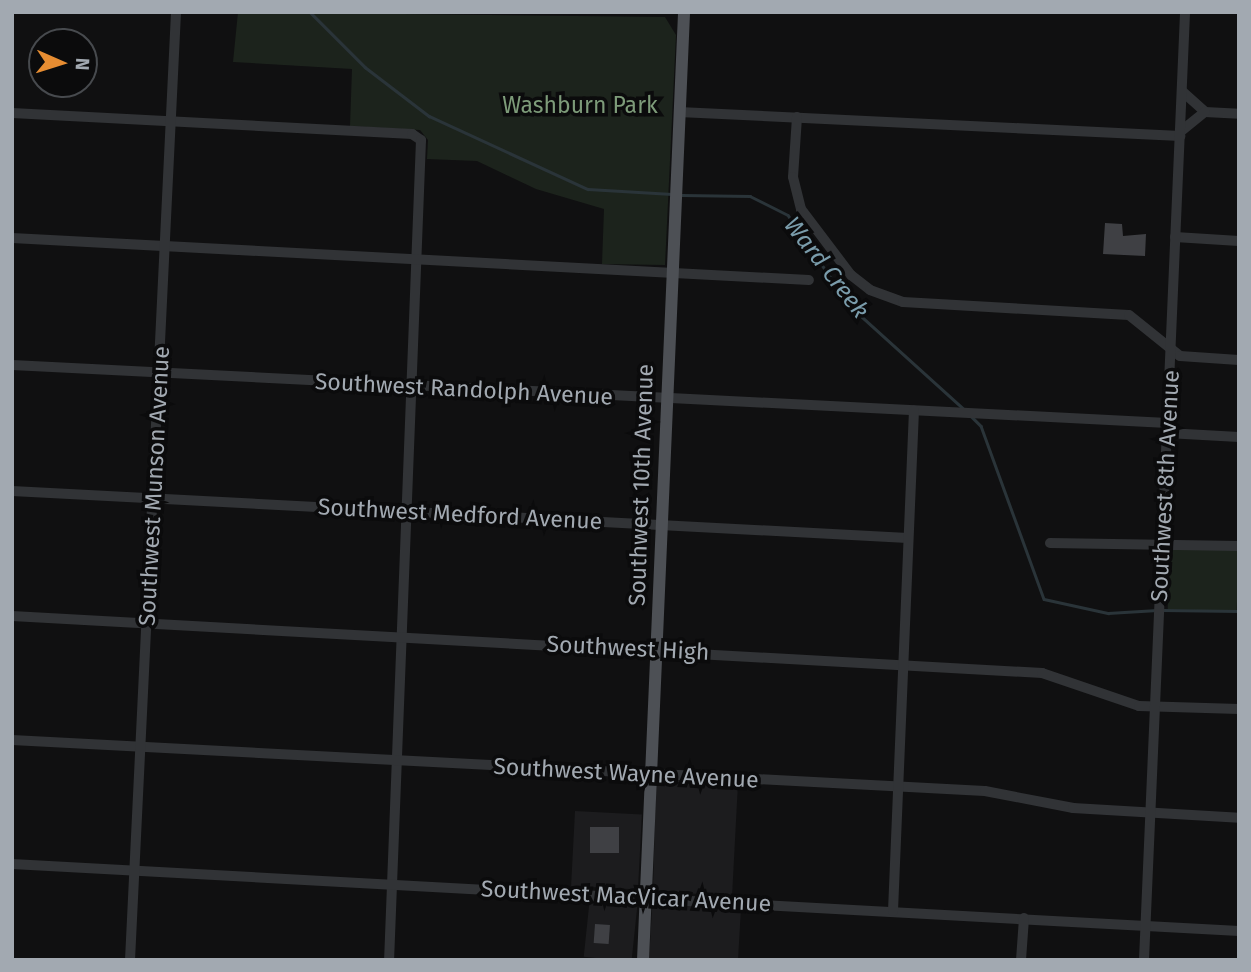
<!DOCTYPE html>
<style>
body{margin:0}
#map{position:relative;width:1251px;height:972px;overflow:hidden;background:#101011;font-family:"Fira Sans",sans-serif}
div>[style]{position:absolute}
.built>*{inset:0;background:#1c1c1e;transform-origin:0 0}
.green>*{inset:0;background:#1c231c;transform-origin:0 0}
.stream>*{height:2.5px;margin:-1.25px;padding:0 1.25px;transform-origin:1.25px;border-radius:1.25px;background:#2a3439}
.building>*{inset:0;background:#3f4044;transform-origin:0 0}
.minor>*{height:10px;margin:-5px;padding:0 5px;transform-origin:5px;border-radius:5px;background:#313336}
.major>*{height:12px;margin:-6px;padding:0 6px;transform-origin:6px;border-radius:6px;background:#4d5055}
span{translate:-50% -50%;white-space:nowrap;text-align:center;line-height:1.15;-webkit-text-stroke:7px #0b0b0c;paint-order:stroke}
.park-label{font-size:23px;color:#7d9b79}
.street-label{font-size:23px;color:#a2a9b1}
.water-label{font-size:24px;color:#7a9cab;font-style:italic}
.frame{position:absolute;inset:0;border:14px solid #a2a9b1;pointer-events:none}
.north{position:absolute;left:28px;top:28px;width:70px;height:70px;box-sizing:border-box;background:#0b0b0c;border:2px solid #474a4e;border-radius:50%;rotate:93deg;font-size:19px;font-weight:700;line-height:28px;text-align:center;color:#a2a9b1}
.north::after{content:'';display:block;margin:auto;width:24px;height:32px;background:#e78d32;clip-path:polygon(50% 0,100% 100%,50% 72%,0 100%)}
</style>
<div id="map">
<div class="built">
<div style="clip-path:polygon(662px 778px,738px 783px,732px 897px,653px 890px,656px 783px)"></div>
<div style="left:575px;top:811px;width:67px;height:75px;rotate:3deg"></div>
<div style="left:590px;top:897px;width:48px;height:60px;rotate:6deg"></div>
<div style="clip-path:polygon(657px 903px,741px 908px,738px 960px,649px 960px,652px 909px)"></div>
</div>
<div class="green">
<div style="clip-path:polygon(238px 12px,665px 17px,676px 35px,665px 265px,602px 264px,604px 209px,536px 189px,477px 161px,427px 159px,428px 140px,420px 130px,350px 126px,352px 69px,233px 62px)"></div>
<div style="left:1170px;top:543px;width:69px;height:66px;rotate:2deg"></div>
</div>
<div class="stream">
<div style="left:310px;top:12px;width:78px;rotate:45deg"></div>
<div style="left:365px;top:67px;width:81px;rotate:37.4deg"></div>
<div style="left:429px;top:116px;width:175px;rotate:24.7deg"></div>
<div style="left:588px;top:189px;width:84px;rotate:3.4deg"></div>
<div style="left:682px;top:195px;width:68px;rotate:0.8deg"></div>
<div style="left:750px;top:196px;width:42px;rotate:26.6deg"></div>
<div style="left:788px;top:215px;width:110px;rotate:55.7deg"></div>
<div style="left:850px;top:306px;width:154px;rotate:42.1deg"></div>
<div style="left:971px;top:416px;width:14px;rotate:45deg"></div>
<div style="left:981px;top:426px;width:184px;rotate:70deg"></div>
<div style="left:1044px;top:599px;width:66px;rotate:12.3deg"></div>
<div style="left:1108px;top:613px;width:49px;rotate:-3.5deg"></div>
<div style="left:1163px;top:610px;width:76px;rotate:0.8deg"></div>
</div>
<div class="building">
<div style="clip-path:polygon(1105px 223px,1122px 224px,1123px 236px,1146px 234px,1145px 256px,1103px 254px)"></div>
<div style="left:590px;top:827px;width:29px;height:26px"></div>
<div style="left:595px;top:924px;width:15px;height:19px;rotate:4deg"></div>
</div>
<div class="minor">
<div style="left:1183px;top:92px;width:30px;rotate:42deg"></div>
<div style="left:1205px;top:112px;width:34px;rotate:3deg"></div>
<div style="left:679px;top:112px;width:502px;rotate:2.74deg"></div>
<div style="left:12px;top:113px;width:401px;rotate:3deg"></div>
<div style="left:412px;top:134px;width:11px;rotate:34deg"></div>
<div style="left:421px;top:140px;width:821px;rotate:92.23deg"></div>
<div style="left:797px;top:117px;width:60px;rotate:93.8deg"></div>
<div style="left:793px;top:177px;width:33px;rotate:76deg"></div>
<div style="left:801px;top:209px;width:83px;rotate:52.9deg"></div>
<div style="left:851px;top:275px;width:24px;rotate:38deg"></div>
<div style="left:870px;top:290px;width:35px;rotate:20deg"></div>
<div style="left:903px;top:302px;width:226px;rotate:3.3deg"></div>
<div style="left:1129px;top:315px;width:65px;rotate:38.8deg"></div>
<div style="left:1180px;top:356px;width:59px;rotate:3.9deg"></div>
<div style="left:1180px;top:132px;width:32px;rotate:-39deg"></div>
<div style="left:1175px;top:237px;width:64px;rotate:3.6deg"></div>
<div style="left:12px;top:238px;width:798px;rotate:3.02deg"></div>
<div style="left:12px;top:365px;width:1157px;rotate:2.87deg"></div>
<div style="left:1167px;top:433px;width:72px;rotate:3.2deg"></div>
<div style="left:12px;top:491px;width:897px;rotate:3deg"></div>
<div style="left:1050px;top:543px;width:189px;rotate:0.9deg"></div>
<div style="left:12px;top:616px;width:1032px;rotate:3.17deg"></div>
<div style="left:1042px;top:673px;width:102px;rotate:18.8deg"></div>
<div style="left:1139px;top:706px;width:100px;rotate:1.7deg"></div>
<div style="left:12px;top:740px;width:974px;rotate:3deg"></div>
<div style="left:985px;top:791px;width:90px;rotate:10.9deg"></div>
<div style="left:1073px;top:808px;width:166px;rotate:3.4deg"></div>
<div style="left:12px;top:864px;width:1229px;rotate:3.13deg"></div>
<div style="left:893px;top:911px;width:501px;rotate:-87.6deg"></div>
<div style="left:130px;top:960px;width:949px;rotate:-87.22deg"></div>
<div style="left:1021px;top:960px;width:42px;rotate:-85.9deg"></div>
<div style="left:1144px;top:960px;width:949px;rotate:-87.52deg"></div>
</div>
<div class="major">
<div style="left:643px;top:960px;width:949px;rotate:-87.52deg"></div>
</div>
<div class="park-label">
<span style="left:580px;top:105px">Washburn Park</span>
</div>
<div class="street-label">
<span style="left:464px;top:389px;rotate:3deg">Southwest Randolph Avenue</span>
<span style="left:641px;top:485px;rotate:-88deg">Southwest 10th Avenue</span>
<span style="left:154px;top:486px;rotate:-87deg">Southwest Munson Avenue</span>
<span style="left:1165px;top:486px;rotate:-87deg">Southwest 8th Avenue</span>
<span style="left:460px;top:514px;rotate:3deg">Southwest Medford Avenue</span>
<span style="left:628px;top:648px;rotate:3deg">Southwest High</span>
<span style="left:626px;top:773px;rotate:3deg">Southwest Wayne Avenue</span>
<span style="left:626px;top:896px;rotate:3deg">Southwest MacVicar Avenue</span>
</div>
<div class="water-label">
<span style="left:826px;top:268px;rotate:52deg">Ward Creek</span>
</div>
<div class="frame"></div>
<div class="north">N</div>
</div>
